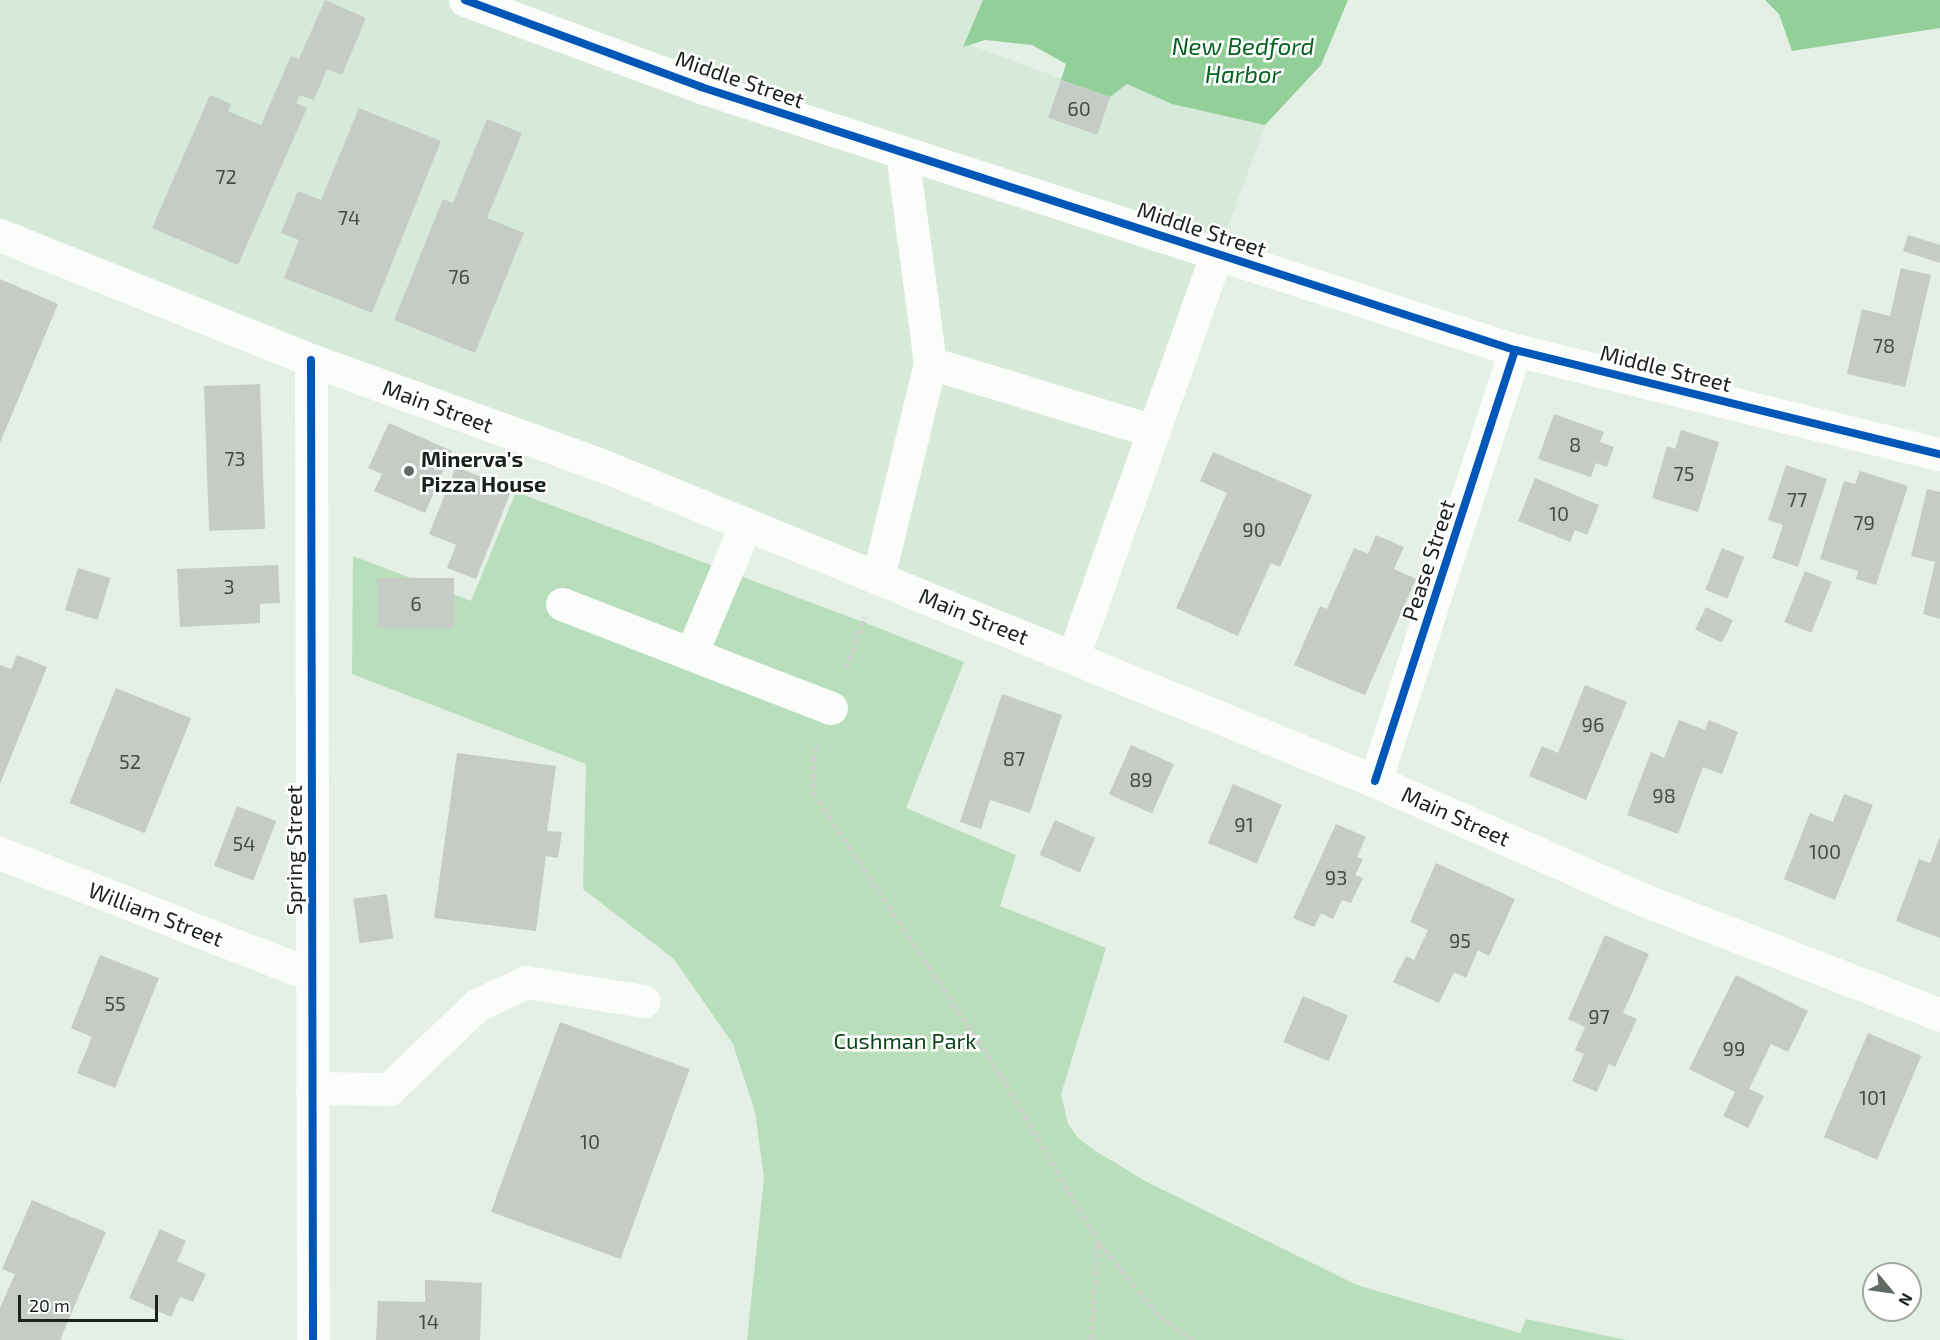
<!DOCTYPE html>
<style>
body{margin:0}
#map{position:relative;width:1940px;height:1340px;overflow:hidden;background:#e4efe5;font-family:"Exo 2",sans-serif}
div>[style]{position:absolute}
.built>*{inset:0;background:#d7e9d8}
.green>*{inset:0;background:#b9debc}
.water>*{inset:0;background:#93cf99}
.building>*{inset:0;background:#c4ccc5;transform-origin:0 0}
.path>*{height:4px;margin-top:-2px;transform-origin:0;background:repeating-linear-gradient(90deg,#ced0ce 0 6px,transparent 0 9px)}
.minor>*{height:33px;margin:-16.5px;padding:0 16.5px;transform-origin:16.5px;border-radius:16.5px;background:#fbfdfb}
.major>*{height:33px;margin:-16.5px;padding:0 16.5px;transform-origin:16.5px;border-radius:16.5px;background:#fbfdfb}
.cycleway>*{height:8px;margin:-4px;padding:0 4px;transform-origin:4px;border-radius:4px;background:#0057b8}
.dots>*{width:16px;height:16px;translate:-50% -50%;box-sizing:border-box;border:3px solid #fff;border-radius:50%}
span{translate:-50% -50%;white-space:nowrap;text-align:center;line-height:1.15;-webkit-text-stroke:5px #fff;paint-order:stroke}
.number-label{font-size:20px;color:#454c46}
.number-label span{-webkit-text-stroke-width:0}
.street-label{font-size:22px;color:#1b221c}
.poi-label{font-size:22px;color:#1b221c;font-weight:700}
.left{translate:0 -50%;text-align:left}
.park-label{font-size:22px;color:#0a4618}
.water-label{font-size:24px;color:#04621f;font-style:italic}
.north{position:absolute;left:1862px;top:1262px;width:60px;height:60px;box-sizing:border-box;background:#fff;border:2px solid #a4a7a4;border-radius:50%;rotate:119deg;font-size:16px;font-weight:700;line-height:24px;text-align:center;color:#1b221c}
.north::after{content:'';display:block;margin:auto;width:21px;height:27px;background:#616a62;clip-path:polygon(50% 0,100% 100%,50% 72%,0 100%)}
.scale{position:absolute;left:18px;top:1295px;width:140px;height:27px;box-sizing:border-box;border:3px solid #1b221c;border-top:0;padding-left:8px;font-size:18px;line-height:21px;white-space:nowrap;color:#1b221c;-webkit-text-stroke:4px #fff;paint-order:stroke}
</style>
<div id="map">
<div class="built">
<div style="clip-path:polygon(0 0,986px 0,970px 45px,1110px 97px,1127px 84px,1172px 104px,1265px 125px,1073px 657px,0 234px)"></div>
</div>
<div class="green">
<div style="clip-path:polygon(516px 492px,871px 625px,964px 662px,906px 808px,1016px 855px,1000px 906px,1106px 948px,1061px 1094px,1068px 1124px,1078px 1138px,1094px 1150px,1147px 1182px,1357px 1285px,1520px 1333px,1526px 1319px,1627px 1340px,747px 1340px,764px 1178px,755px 1112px,733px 1044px,674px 959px,583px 889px,586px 764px,352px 674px,353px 556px,471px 601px)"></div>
</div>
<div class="water">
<div style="clip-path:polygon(983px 0,1348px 0,1321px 65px,1265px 125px,1172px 104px,1127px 84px,1110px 97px,1061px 80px,1066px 64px,1032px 45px,985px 40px,963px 47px)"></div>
<div style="clip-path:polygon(1765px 0,1940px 0,1940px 28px,1792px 51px,1779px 14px)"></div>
</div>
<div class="building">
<div style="clip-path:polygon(325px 0,366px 18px,342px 75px,327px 69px,314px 100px,300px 95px,296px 103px,307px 108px,238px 265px,152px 228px,210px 95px,231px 104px,228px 111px,261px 125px,291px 56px,299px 59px)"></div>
<div style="left:1061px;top:80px;width:52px;height:40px;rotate:19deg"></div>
<div style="clip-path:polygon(359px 108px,441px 141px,372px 313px,284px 278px,299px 240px,281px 233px,298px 191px,321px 200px)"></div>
<div style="clip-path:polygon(487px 119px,522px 133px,487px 218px,524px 233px,475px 353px,394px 320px,443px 199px,453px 203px)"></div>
<div style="clip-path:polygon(1908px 235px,1940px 245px,1940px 263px,1903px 251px)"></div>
<div style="clip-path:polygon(1901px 268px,1931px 275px,1905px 387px,1847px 374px,1862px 309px,1890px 316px)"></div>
<div style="clip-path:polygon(0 279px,58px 304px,0 443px)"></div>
<div style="left:260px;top:384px;width:145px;height:56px;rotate:88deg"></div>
<div style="clip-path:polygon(1554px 414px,1604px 432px,1600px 442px,1614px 447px,1607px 467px,1596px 463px,1591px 477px,1538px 459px)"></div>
<div style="clip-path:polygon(389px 423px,452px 451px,425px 513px,374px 491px,382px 474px,368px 468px)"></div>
<div style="clip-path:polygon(1681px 430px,1719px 442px,1698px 512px,1652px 498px,1667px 446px,1675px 449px)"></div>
<div style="clip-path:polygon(1213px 452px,1312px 495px,1280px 567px,1271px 563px,1238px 636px,1176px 608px,1227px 493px,1200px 481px)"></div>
<div style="clip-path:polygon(1786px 465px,1827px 479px,1798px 567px,1772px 558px,1783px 525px,1768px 520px)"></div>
<div style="clip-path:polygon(456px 467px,512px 489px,476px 579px,447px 568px,456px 545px,429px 534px)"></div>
<div style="clip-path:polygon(1860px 471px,1908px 486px,1876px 585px,1856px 579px,1858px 571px,1820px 559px,1844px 481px,1855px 484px)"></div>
<div style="clip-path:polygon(1535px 478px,1599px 505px,1587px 535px,1575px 530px,1570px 542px,1518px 521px)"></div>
<div style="clip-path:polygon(1927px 489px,1940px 492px,1940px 619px,1923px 614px,1935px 562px,1911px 556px)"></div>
<div style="clip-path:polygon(1376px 535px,1404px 547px,1394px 569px,1416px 579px,1365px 695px,1294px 665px,1320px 606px,1327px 609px,1354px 548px,1368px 554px)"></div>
<div style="left:1722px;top:548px;width:24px;height:45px;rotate:22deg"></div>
<div style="clip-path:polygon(278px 565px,280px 603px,260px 604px,260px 623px,180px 627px,177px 569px)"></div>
<div style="left:78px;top:568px;width:34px;height:44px;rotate:17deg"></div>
<div style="left:1805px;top:571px;width:29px;height:55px;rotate:22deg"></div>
<div style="left:454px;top:578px;width:50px;height:77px;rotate:90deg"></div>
<div style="left:1706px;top:607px;width:30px;height:25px;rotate:26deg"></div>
<div style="clip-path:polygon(17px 655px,47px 667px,0 784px,0 665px,11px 669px)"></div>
<div style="clip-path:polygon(1585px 685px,1627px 702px,1586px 800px,1529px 776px,1542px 746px,1558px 753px)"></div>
<div style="left:116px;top:688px;width:81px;height:124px;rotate:22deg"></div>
<div style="clip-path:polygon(1002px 694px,1062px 715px,1030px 813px,990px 800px,981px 829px,960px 822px)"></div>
<div style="clip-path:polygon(1679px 720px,1705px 730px,1709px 720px,1738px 732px,1722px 774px,1703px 767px,1678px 834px,1627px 815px,1651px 752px,1664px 758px)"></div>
<div style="left:1131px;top:745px;width:47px;height:54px;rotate:24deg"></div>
<div style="clip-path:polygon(457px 753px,556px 766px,547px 831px,562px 832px,558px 858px,546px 856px,536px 931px,434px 918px)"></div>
<div style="left:1233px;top:784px;width:53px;height:64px;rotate:23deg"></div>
<div style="clip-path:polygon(1844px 794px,1873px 805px,1835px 900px,1784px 879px,1810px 813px,1833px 822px)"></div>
<div style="left:237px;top:806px;width:42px;height:64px;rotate:21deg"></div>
<div style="left:1055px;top:820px;width:44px;height:38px;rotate:24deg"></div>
<div style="clip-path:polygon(1336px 824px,1366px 837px,1357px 857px,1363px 859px,1355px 875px,1363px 878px,1351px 903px,1342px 900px,1333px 919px,1321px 913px,1314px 927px,1293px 918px)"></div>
<div style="clip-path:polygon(1940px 837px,1940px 938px,1896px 921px,1919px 859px,1930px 863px)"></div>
<div style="clip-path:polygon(1436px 863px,1515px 899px,1489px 956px,1478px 950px,1466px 978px,1454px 972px,1439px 1003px,1393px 982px,1406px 956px,1414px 960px,1428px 930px,1410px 922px)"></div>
<div style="left:387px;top:894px;width:45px;height:34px;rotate:82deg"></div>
<div style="clip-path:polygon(1605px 935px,1649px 954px,1623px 1013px,1637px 1019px,1615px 1067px,1609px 1064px,1597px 1092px,1572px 1081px,1584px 1054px,1575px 1050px,1585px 1027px,1568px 1019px)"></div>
<div style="clip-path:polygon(100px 955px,159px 978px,115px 1088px,77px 1073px,92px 1037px,71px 1028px)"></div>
<div style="clip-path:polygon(1736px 975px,1808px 1011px,1788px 1052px,1771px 1044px,1749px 1089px,1764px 1096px,1748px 1128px,1723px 1116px,1735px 1092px,1689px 1069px)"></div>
<div style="left:1303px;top:996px;width:49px;height:50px;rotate:23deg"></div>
<div style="left:560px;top:1022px;width:138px;height:202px;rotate:20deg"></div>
<div style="left:1868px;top:1033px;width:58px;height:113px;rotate:23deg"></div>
<div style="clip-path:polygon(32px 1200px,106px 1232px,60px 1340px,0 1340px,0 1308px,15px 1274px,2px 1269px)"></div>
<div style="clip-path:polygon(160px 1229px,186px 1241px,177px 1261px,206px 1274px,193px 1302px,180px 1297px,171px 1317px,129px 1298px)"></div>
<div style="clip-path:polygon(425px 1280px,482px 1283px,480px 1340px,376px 1340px,378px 1301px,425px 1302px)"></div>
</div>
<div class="path">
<div style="left:846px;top:669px;width:55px;rotate:-69.9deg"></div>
<div style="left:817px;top:746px;width:10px;rotate:107deg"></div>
<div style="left:814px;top:756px;width:37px;rotate:92deg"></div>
<div style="left:813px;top:793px;width:340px;rotate:56.4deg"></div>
<div style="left:1001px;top:1076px;width:192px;rotate:59.7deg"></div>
<div style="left:1098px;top:1242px;width:96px;rotate:50.5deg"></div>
<div style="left:1159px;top:1316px;width:41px;rotate:36deg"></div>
<div style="left:1091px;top:1340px;width:97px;rotate:-85.9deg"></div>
</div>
<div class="minor">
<div style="left:465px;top:0;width:252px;rotate:20.2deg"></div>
<div style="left:701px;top:87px;width:855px;rotate:17.91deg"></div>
<div style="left:1515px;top:350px;width:438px;rotate:13.8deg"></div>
<div style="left:311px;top:360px;width:980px;rotate:89.88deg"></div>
<div style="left:930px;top:363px;width:234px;rotate:16.9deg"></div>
<div style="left:746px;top:524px;width:141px;rotate:112.9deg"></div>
<div style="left:691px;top:654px;width:150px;rotate:21.1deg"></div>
<div style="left:878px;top:577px;width:220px;rotate:-76.3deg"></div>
<div style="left:930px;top:363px;width:213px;rotate:-97.6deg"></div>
<div style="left:562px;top:604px;width:138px;rotate:21.2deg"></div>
<div style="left:1073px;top:657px;width:429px;rotate:-70.4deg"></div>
<div style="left:1375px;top:781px;width:453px;rotate:-72deg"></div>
<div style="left:0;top:853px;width:335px;rotate:21.4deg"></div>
<div style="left:312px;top:1088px;width:77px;rotate:0.7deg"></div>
<div style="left:389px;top:1089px;width:122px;rotate:-43.7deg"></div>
<div style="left:477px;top:1005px;width:54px;rotate:-25.1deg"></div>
<div style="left:526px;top:982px;width:119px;rotate:9.2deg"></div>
</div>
<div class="major">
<div style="left:0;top:235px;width:335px;rotate:21.9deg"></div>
<div style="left:311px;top:360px;width:314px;rotate:19.9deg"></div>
<div style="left:606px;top:467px;width:831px;rotate:22.21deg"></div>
<div style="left:1375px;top:781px;width:289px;rotate:23.9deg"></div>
<div style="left:1639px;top:898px;width:323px;rotate:21.2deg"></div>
</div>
<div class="cycleway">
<div style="left:465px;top:0;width:252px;rotate:20.2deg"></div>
<div style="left:701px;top:87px;width:855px;rotate:17.91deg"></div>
<div style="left:1515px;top:350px;width:438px;rotate:13.8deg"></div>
<div style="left:311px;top:360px;width:980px;rotate:89.88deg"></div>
<div style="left:1375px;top:781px;width:453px;rotate:-72deg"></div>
</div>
<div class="dots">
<div style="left:409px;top:471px;background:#616a62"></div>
</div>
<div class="number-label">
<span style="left:1079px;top:108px">60</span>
<span style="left:226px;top:176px">72</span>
<span style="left:349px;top:217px">74</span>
<span style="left:459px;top:276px">76</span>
<span style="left:1884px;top:345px">78</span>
<span style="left:1575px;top:444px">8</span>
<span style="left:235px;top:458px">73</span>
<span style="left:1684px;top:473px">75</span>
<span style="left:1797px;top:499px">77</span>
<span style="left:1559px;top:513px">10</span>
<span style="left:1864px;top:522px">79</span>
<span style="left:1254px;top:529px">90</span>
<span style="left:229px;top:586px">3</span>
<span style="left:416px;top:603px">6</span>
<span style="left:1593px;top:724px">96</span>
<span style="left:1014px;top:758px">87</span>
<span style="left:130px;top:761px">52</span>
<span style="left:1141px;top:779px">89</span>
<span style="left:1664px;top:795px">98</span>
<span style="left:1244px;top:824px">91</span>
<span style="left:244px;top:843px">54</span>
<span style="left:1825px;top:851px">100</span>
<span style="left:1336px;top:877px">93</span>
<span style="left:1460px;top:940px">95</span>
<span style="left:115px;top:1003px">55</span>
<span style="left:1599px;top:1016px">97</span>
<span style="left:1734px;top:1048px">99</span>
<span style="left:1873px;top:1097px">101</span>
<span style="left:590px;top:1141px">10</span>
<span style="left:429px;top:1321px">14</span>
</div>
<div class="street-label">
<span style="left:740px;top:79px;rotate:19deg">Middle Street</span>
<span style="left:1202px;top:229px;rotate:18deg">Middle Street</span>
<span style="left:1666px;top:368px;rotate:14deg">Middle Street</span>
<span style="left:438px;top:406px;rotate:20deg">Main Street</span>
<span style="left:1428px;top:560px;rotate:-72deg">Pease Street</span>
<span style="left:974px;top:616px;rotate:22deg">Main Street</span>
<span style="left:1456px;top:816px;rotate:24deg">Main Street</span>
<span style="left:294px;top:850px;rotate:-90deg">Spring Street</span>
<span style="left:156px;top:914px;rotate:21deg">William Street</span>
</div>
<div class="poi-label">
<span class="left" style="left:421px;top:471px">Minerva's<br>Pizza House</span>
</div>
<div class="park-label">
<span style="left:905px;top:1041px">Cushman Park</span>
</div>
<div class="water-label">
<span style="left:1243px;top:60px">New Bedford<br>Harbor</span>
</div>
<div class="north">N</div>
<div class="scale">20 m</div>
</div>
